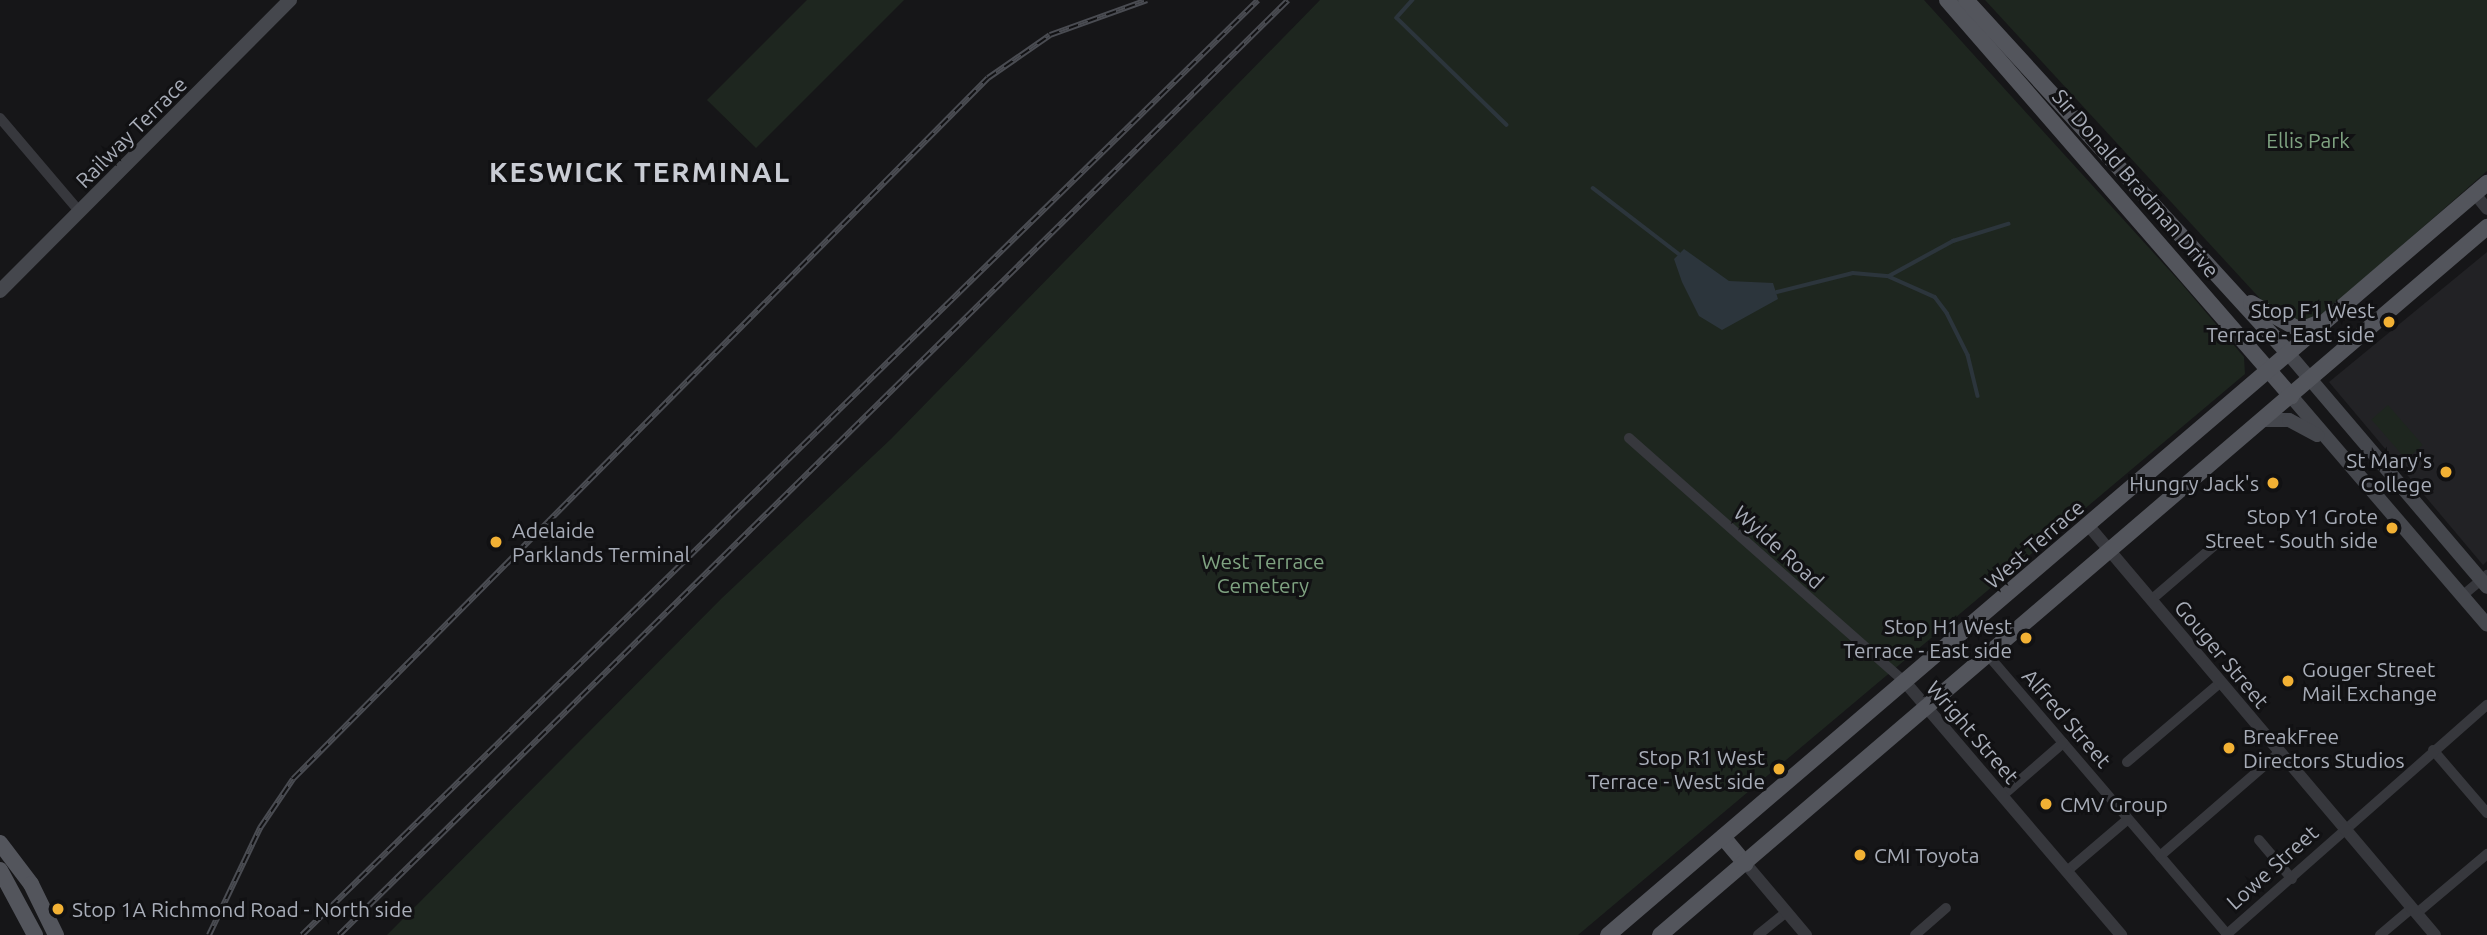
<!DOCTYPE html>
<style>
body{margin:0}
#map{position:relative;width:2487px;height:935px;overflow:hidden;background:#161618;font-family:Ubuntu,sans-serif}
div>[style]{position:absolute}
.built>*{inset:0;background:#222225}
.green>*{inset:0;background:#1e261f;transform-origin:0 0}
.water>*{inset:0;background:#2c353c}
.stream>*{height:3.5px;margin:-1.75px;padding:0 1.75px;transform-origin:1.75px;border-radius:1.75px;background:#2c353c}
.minor>*{height:10px;margin:-5px;padding:0 5px;transform-origin:5px;border-radius:5px;background:#37383d}
.tertiary>*{height:12px;margin:-6px;padding:0 6px;transform-origin:6px;border-radius:6px;background:#37383d}
.secondary>*{height:14px;margin:-7px;padding:0 7px;transform-origin:7px;border-radius:7px;background:#45474d}
.primary>*{height:16px;margin:-8px;padding:0 8px;transform-origin:8px;border-radius:8px;background:#53555c}
.rail>*{height:6px;margin-top:-3px;transform-origin:0;background:repeating-linear-gradient(90deg,#111113 0 10px,#4a4c52 0 20px);box-sizing:border-box;border-block:2px solid #4a4c52}
.dots>*{width:19px;height:19px;translate:-50% -50%;box-sizing:border-box;border:4px solid #111113;border-radius:50%}
span{translate:-50% -50%;white-space:nowrap;text-align:center;line-height:1.15;-webkit-text-stroke:6px #111113;paint-order:stroke}
.street-label{font-size:21px;color:#a8adb8}
.park-label{font-size:21px;color:#7fa381}
.poi-label{font-size:21px;color:#a8adb8}
.right{translate:-100% -50%;text-align:right}
.left{translate:0 -50%;text-align:left}
.district-label{font-size:28px;color:#c9ccd4;font-weight:700;letter-spacing:2px}
</style>
<div id="map">
<div class="built">
<div style="clip-path:polygon(2487px 252px,2487px 561px,2483px 565px,2329px 382px)"></div>
</div>
<div class="green">
<div style="clip-path:polygon(807px 0,904px 0,756px 148px,707px 100px)"></div>
<div style="clip-path:polygon(1320px 0,1924px 0,2181px 283px,2244px 357px,2245px 374px,1578px 935px,387px 935px,722px 598px,891px 439px)"></div>
<div style="clip-path:polygon(1985px 0,2487px 0,2487px 171px,2317px 320px,2295px 322px,2265px 304px)"></div>
<div style="left:2388px;top:405px;width:53px;height:22px;rotate:49deg"></div>
</div>
<div class="water">
<div style="clip-path:polygon(1684px 249px,1729px 281px,1773px 283px,1778px 299px,1722px 330px,1699px 316px,1682px 282px,1674px 259px)"></div>
</div>
<div class="stream">
<div style="left:1413px;top:0;width:24px;rotate:132deg"></div>
<div style="left:1397px;top:18px;width:153px;rotate:44.2deg"></div>
<div style="left:1593px;top:188px;width:108px;rotate:37.5deg"></div>
<div style="left:1890px;top:277px;width:49px;rotate:24deg"></div>
<div style="left:1935px;top:297px;width:20px;rotate:53deg"></div>
<div style="left:1947px;top:313px;width:47px;rotate:63.4deg"></div>
<div style="left:1968px;top:355px;width:42px;rotate:76.3deg"></div>
<div style="left:1777px;top:292px;width:78px;rotate:-14deg"></div>
<div style="left:1853px;top:273px;width:36px;rotate:5deg"></div>
<div style="left:1889px;top:276px;width:73px;rotate:-28.7deg"></div>
<div style="left:1953px;top:241px;width:58px;rotate:-17.2deg"></div>
</div>
<div class="minor">
<div style="left:0;top:118px;width:123px;rotate:49.6deg"></div>
<div style="left:1629px;top:438px;width:368px;rotate:41.5deg"></div>
<div style="left:2462px;top:596px;width:33px;rotate:-40deg"></div>
<div style="left:2151px;top:600px;width:94px;rotate:-40.7deg"></div>
<div style="left:1987px;top:654px;width:369px;rotate:49.4deg"></div>
<div style="left:2433px;top:750px;width:83px;rotate:49.4deg"></div>
<div style="left:2127px;top:762px;width:123px;rotate:-40.4deg"></div>
<div style="left:2002px;top:796px;width:81px;rotate:-41deg"></div>
<div style="left:2259px;top:840px;width:51px;rotate:49.8deg"></div>
<div style="left:2160px;top:856px;width:159px;rotate:-40.9deg"></div>
<div style="left:2067px;top:871px;width:80px;rotate:-40.4deg"></div>
<div style="left:2417px;top:913px;width:92px;rotate:-40.1deg"></div>
<div style="left:1758px;top:935px;width:36px;rotate:-39deg"></div>
<div style="left:1915px;top:935px;width:41px;rotate:-41.1deg"></div>
<div style="left:2226px;top:935px;width:348px;rotate:-41.4deg"></div>
<div style="left:2380px;top:935px;width:42px;rotate:-40.2deg"></div>
</div>
<div class="tertiary">
<div style="left:2475px;top:194px;width:19px;rotate:51deg"></div>
<div style="left:2088px;top:525px;width:537px;rotate:49.76deg"></div>
<div style="left:1905px;top:682px;width:333px;rotate:49.5deg"></div>
<div style="left:1746px;top:864px;width:93px;rotate:49.8deg"></div>
</div>
<div class="secondary">
<div style="left:0;top:291px;width:411px;rotate:-45.1deg"></div>
<div style="left:2288px;top:353px;width:307px;rotate:49.6deg"></div>
<div style="left:2291px;top:396px;width:301px;rotate:49.4deg"></div>
<div style="left:2263px;top:420px;width:26px"></div>
<div style="left:2289px;top:420px;width:32px;rotate:28deg"></div>
</div>
<div class="primary">
<div style="left:1947px;top:0;width:525px;rotate:49.02deg"></div>
<div style="left:1966px;top:0;width:478px;rotate:47.6deg"></div>
<div style="left:2251px;top:303px;width:56px;rotate:28.9deg"></div>
<div style="left:2300px;top:330px;width:19px;rotate:-21deg"></div>
<div style="left:1723px;top:837px;width:35px;rotate:50deg"></div>
<div style="left:0;top:843px;width:51px;rotate:52.9deg"></div>
<div style="left:31px;top:884px;width:57px;rotate:63.9deg"></div>
<div style="left:0;top:870px;width:74px;rotate:61.7deg"></div>
<div style="left:1608px;top:935px;width:1157px;rotate:-40.55deg"></div>
<div style="left:1660px;top:935px;width:1089px;rotate:-40.57deg"></div>
</div>
<div class="rail">
<div style="left:209px;top:935px;width:119px;rotate:-64.5deg"></div>
<div style="left:260px;top:828px;width:59px;rotate:-56deg"></div>
<div style="left:293px;top:779px;width:987px;rotate:-45.25deg"></div>
<div style="left:988px;top:78px;width:75px;rotate:-34.7deg"></div>
<div style="left:1050px;top:35px;width:103px;rotate:-19.8deg"></div>
<div style="left:302px;top:935px;width:1337px;rotate:-44.36deg"></div>
<div style="left:339px;top:935px;width:1332px;rotate:-44.57deg"></div>
</div>
<div class="dots">
<div style="left:2389px;top:322px;background:#f2b134"></div>
<div style="left:2446px;top:472px;background:#f2b134"></div>
<div style="left:2273px;top:483px;background:#f2b134"></div>
<div style="left:2392px;top:528px;background:#f2b134"></div>
<div style="left:496px;top:542px;background:#f2b134"></div>
<div style="left:2026px;top:638px;background:#f2b134"></div>
<div style="left:2288px;top:681px;background:#f2b134"></div>
<div style="left:2229px;top:748px;background:#f2b134"></div>
<div style="left:1779px;top:769px;background:#f2b134"></div>
<div style="left:2046px;top:804px;background:#f2b134"></div>
<div style="left:1860px;top:855px;background:#f2b134"></div>
<div style="left:58px;top:909px;background:#f2b134"></div>
</div>
<div class="street-label">
<span style="left:131px;top:132px;rotate:-45deg">Railway Terrace</span>
<span style="left:2136px;top:183px;rotate:49deg">Sir Donald Bradman Drive</span>
<span style="left:2034px;top:544px;rotate:-41deg">West Terrace</span>
<span style="left:1779px;top:547px;rotate:42deg">Wylde Road</span>
<span style="left:2222px;top:654px;rotate:50deg">Gouger Street</span>
<span style="left:2067px;top:718px;rotate:49deg">Alfred Street</span>
<span style="left:1973px;top:732px;rotate:49deg">Wright Street</span>
<span style="left:2272px;top:867px;rotate:-42deg">Lowe Street</span>
</div>
<div class="park-label">
<span style="left:2308px;top:140px">Ellis Park</span>
<span style="left:1263px;top:573px">West Terrace<br>Cemetery</span>
</div>
<div class="poi-label">
<span class="right" style="left:2375px;top:322px">Stop F1 West<br>Terrace - East side</span>
<span class="right" style="left:2432px;top:472px">St Mary's<br>College</span>
<span class="right" style="left:2259px;top:483px">Hungry Jack's</span>
<span class="right" style="left:2378px;top:528px">Stop Y1 Grote<br>Street - South side</span>
<span class="left" style="left:512px;top:542px">Adelaide<br>Parklands Terminal</span>
<span class="right" style="left:2012px;top:638px">Stop H1 West<br>Terrace - East side</span>
<span class="left" style="left:2302px;top:681px">Gouger Street<br>Mail Exchange</span>
<span class="left" style="left:2243px;top:748px">BreakFree<br>Directors Studios</span>
<span class="right" style="left:1765px;top:769px">Stop R1 West<br>Terrace - West side</span>
<span class="left" style="left:2060px;top:804px">CMV Group</span>
<span class="left" style="left:1874px;top:855px">CMI Toyota</span>
<span class="left" style="left:72px;top:909px">Stop 1A Richmond Road - North side</span>
</div>
<div class="district-label">
<span style="left:640px;top:172px">KESWICK TERMINAL</span>
</div>
</div>
